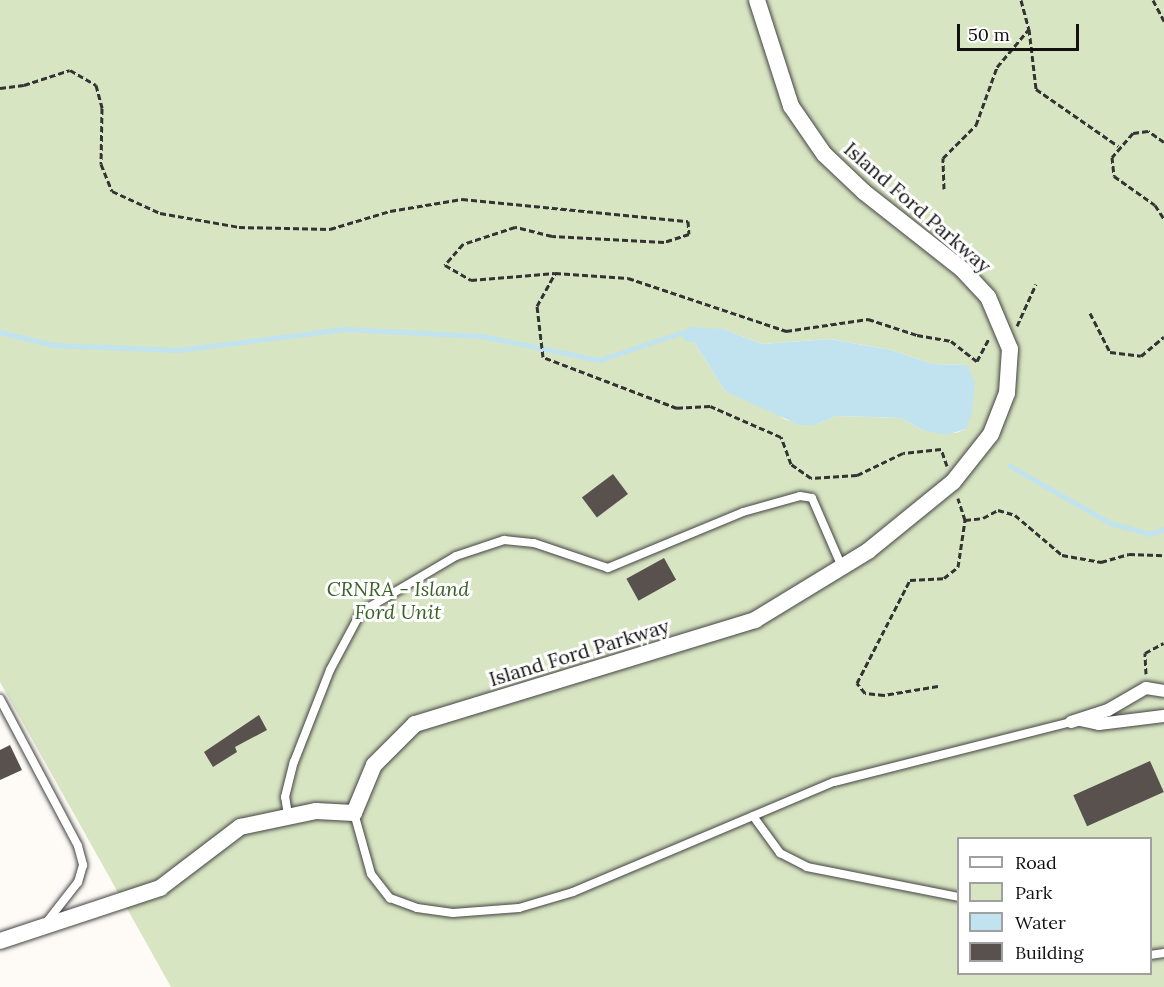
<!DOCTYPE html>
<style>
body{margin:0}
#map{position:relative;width:1164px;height:987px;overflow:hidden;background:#fefbf6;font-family:Lora,serif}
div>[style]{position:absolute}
.green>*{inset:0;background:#d8e5c2}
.water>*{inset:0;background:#c0e3ef}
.stream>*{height:5px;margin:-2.5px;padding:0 2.5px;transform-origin:2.5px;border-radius:2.5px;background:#c0e3ef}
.building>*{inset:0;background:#58514e;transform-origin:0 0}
.path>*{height:3px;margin-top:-1.5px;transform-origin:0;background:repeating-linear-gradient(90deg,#333 0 6px,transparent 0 9px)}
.roads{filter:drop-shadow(0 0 2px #444) drop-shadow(0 0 2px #444)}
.service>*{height:8px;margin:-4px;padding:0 4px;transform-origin:4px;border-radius:4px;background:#fff}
.pedestrian>*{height:12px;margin:-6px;padding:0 6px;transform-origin:6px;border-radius:6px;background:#fff}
.minor>*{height:16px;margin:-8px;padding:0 8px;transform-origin:8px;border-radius:8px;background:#fff}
span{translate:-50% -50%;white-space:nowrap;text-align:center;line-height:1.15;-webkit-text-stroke:6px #fff;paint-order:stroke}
.street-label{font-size:20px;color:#111}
.park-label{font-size:20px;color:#3a6228;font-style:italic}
.legend{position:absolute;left:957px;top:837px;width:195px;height:138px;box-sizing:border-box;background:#fff;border:2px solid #a0a0a0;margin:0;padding:8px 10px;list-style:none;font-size:18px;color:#111}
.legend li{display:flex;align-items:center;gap:12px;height:30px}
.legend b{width:30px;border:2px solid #a0a0a0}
.scale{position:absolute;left:957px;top:24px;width:122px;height:27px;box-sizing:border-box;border:3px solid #111;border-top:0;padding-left:8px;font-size:18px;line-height:21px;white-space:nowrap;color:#111;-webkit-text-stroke:4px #fff;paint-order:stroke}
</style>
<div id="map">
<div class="green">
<div style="clip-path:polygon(evenodd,0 0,1164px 0,1164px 987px,171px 987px,0 682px,0 0,724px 329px,762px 344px,830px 339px,891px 350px,933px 364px,967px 365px,966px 429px,956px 433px,922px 430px,901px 418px,837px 416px,815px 425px,786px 420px,763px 405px,725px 391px,694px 342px,724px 329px,0 0,958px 838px,1150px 838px,1150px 974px,958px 974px,958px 838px)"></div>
</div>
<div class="water">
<div style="clip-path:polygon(690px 327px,724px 329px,762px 344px,830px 339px,891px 350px,933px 364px,967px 365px,975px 383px,972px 413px,966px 429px,947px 435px,922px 430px,901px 418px,837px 416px,815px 425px,799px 425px,725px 391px,694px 342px,686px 342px,680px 333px)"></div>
</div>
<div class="stream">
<div style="left:0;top:332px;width:55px;rotate:13.8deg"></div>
<div style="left:53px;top:345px;width:125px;rotate:2.3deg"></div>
<div style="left:178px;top:350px;width:168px;rotate:-7.2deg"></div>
<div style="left:345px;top:329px;width:137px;rotate:2.9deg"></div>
<div style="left:482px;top:336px;width:119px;rotate:11.6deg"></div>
<div style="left:599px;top:360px;width:85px;rotate:-18.4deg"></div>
<div style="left:1010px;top:466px;width:115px;rotate:29.7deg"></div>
<div style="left:1110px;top:523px;width:41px;rotate:15.4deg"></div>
<div style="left:1150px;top:534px;width:15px;rotate:-20deg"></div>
</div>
<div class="building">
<div style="left:613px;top:474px;width:25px;height:39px;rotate:53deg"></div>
<div style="left:664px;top:558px;width:25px;height:43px;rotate:61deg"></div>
<div style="clip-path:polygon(259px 715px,267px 730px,235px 747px,237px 752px,213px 767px,204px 752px)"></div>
<div style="clip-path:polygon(10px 745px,22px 770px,0 780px,0 750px)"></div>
<div style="left:1150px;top:761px;width:34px;height:84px;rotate:66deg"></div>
</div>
<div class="path">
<div style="left:1021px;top:0;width:30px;rotate:75deg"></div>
<div style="left:1029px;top:29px;width:60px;rotate:83.3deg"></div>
<div style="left:1036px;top:89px;width:100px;rotate:34.8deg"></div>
<div style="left:1153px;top:0;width:24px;rotate:62deg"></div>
<div style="left:0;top:88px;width:24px;rotate:-7deg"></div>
<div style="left:24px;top:85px;width:48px;rotate:-18.1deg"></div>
<div style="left:70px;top:70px;width:30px;rotate:30deg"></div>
<div style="left:96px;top:85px;width:24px;rotate:75deg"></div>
<div style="left:102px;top:108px;width:56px;rotate:91deg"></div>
<div style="left:101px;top:164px;width:29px;rotate:68deg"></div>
<div style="left:112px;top:191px;width:53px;rotate:24.6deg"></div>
<div style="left:160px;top:213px;width:80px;rotate:10deg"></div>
<div style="left:239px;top:227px;width:91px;rotate:1.3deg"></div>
<div style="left:330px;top:229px;width:63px;rotate:-16.7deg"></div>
<div style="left:390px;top:211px;width:73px;rotate:-9.5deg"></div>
<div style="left:462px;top:199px;width:227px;rotate:5.6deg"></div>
<div style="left:688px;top:221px;width:13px;rotate:86deg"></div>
<div style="left:689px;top:234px;width:26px;rotate:162deg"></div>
<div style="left:664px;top:242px;width:112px;rotate:-176.9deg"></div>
<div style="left:552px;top:236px;width:38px;rotate:-166deg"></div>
<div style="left:515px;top:227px;width:55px;rotate:161.9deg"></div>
<div style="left:463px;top:244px;width:28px;rotate:131deg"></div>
<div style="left:445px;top:265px;width:30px;rotate:30deg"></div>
<div style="left:471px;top:280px;width:84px;rotate:-4.8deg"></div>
<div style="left:1164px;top:142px;width:19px;rotate:-145deg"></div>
<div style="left:1148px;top:131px;width:15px;rotate:172deg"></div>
<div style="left:1133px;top:133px;width:32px;rotate:131deg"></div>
<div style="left:1112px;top:157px;width:19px;rotate:84deg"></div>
<div style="left:1114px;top:176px;width:50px;rotate:35.3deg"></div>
<div style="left:1155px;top:205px;width:17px;rotate:57deg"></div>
<div style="left:944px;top:189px;width:31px;rotate:-92deg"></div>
<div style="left:943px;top:158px;width:47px;rotate:-45deg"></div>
<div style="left:976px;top:125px;width:62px;rotate:-70.1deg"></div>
<div style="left:997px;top:67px;width:50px;rotate:-49.9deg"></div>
<div style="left:1090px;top:313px;width:44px;rotate:62.9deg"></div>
<div style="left:1110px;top:352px;width:31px;rotate:7deg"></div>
<div style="left:1141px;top:356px;width:30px;rotate:-40deg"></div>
<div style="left:1017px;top:326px;width:46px;rotate:-65.7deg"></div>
<div style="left:947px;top:466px;width:18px;rotate:-109deg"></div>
<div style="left:941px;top:449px;width:38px;rotate:174deg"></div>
<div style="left:903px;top:453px;width:51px;rotate:154.4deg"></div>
<div style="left:857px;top:475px;width:46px;rotate:176.3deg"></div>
<div style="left:811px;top:478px;width:24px;rotate:-145deg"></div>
<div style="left:791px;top:464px;width:29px;rotate:-110deg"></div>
<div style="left:781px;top:437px;width:77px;rotate:-156.4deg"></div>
<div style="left:710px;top:406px;width:33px;rotate:177deg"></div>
<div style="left:677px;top:408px;width:143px;rotate:-159.2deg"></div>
<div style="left:543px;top:357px;width:51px;rotate:-96.7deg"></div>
<div style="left:537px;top:306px;width:38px;rotate:-61deg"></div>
<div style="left:555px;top:273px;width:73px;rotate:3.9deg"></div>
<div style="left:628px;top:278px;width:167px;rotate:18.5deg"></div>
<div style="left:786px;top:331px;width:83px;rotate:-8.3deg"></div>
<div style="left:868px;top:319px;width:52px;rotate:18.1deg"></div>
<div style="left:917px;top:335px;width:35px;rotate:10deg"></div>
<div style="left:951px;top:341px;width:33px;rotate:38deg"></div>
<div style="left:977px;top:361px;width:26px;rotate:-62deg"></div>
<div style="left:965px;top:520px;width:18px;rotate:-6deg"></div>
<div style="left:983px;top:518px;width:17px;rotate:-28deg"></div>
<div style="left:998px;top:510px;width:18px;rotate:16deg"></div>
<div style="left:1015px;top:515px;width:62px;rotate:40.4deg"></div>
<div style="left:1062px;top:555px;width:40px;rotate:10deg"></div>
<div style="left:1101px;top:562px;width:29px;rotate:-16deg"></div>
<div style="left:1129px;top:554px;width:35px;rotate:2deg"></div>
<div style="left:1146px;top:674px;width:21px;rotate:-93deg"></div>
<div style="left:1145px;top:653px;width:21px;rotate:-28deg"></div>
<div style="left:938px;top:686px;width:55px;rotate:170.5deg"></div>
<div style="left:884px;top:695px;width:19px;rotate:-174deg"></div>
<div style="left:865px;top:693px;width:13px;rotate:-129deg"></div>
<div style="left:857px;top:683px;width:116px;rotate:-62.8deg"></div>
<div style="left:910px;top:580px;width:34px;rotate:-3deg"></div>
<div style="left:944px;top:578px;width:18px;rotate:-38deg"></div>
<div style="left:958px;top:567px;width:48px;rotate:-81.5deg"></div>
<div style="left:965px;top:520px;width:23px;rotate:-108deg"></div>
</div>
<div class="roads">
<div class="service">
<div style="left:0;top:699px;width:166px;rotate:62deg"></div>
<div style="left:78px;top:846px;width:20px;rotate:75deg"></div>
<div style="left:83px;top:865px;width:18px;rotate:106deg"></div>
<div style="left:78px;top:882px;width:52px;rotate:128deg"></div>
<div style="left:354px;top:813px;width:63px;rotate:74.4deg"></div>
<div style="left:371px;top:874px;width:31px;rotate:52deg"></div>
<div style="left:390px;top:898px;width:29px;rotate:20deg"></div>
<div style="left:417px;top:908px;width:36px;rotate:8deg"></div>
<div style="left:453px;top:913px;width:66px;rotate:-4.3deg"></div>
<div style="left:519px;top:908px;width:56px;rotate:-16.5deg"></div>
<div style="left:573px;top:892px;width:283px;rotate:-22.9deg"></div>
<div style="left:834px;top:782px;width:244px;rotate:-14.2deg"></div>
<div style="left:288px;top:815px;width:18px;rotate:-99deg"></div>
<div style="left:285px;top:797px;width:36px;rotate:-76deg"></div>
<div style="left:294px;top:762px;width:99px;rotate:-68.6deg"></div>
<div style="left:330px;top:670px;width:66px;rotate:-61.9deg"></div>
<div style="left:361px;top:612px;width:110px;rotate:-30.5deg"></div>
<div style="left:456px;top:556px;width:51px;rotate:-18.4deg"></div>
<div style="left:504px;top:540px;width:30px;rotate:6deg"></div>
<div style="left:534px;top:543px;width:78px;rotate:18.7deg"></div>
<div style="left:608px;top:568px;width:146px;rotate:-22.5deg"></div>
<div style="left:743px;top:512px;width:59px;rotate:-15.7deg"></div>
<div style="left:800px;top:496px;width:12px;rotate:9deg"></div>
<div style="left:812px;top:498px;width:75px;rotate:66.5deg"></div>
<div style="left:753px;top:816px;width:46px;rotate:53.9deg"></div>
<div style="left:780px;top:853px;width:30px;rotate:27deg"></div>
<div style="left:807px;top:867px;width:154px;rotate:11.2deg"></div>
<div style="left:1150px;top:955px;width:14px;rotate:-8deg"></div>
</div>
<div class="pedestrian">
<div style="left:1080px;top:720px;width:19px;rotate:12deg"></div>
<div style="left:1099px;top:724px;width:65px;rotate:-7deg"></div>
<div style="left:1071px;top:722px;width:39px;rotate:-18deg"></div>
<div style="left:1108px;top:710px;width:44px;rotate:-30.1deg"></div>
<div style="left:1146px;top:688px;width:18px;rotate:9deg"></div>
</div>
<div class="minor">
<div style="left:0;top:941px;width:169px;rotate:-18.3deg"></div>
<div style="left:160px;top:888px;width:101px;rotate:-37.3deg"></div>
<div style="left:240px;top:827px;width:78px;rotate:-11.9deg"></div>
<div style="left:316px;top:811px;width:38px;rotate:3deg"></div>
<div style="left:354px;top:813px;width:52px;rotate:-67.4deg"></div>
<div style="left:374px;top:765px;width:58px;rotate:-45deg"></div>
<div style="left:415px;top:724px;width:356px;rotate:-17deg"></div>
<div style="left:755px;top:620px;width:132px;rotate:-31.4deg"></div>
<div style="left:868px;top:551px;width:109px;rotate:-39.1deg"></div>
<div style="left:953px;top:482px;width:61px;rotate:-51.6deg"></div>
<div style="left:991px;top:434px;width:44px;rotate:-68.7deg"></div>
<div style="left:1007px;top:393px;width:44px;rotate:-86.1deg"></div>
<div style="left:1010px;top:349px;width:56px;rotate:-112.9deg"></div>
<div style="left:988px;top:297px;width:37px;rotate:-133deg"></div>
<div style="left:963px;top:270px;width:126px;rotate:-141.8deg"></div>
<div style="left:864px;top:192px;width:55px;rotate:-136.5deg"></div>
<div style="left:824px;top:154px;width:58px;rotate:-124.5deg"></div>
<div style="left:791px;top:106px;width:111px;rotate:-107.8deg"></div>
</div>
</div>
<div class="street-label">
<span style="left:918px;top:207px;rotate:41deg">Island Ford Parkway</span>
<span style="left:579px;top:652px;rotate:-17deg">Island Ford Parkway</span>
</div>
<div class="park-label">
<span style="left:398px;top:600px">CRNRA - Island<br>Ford Unit</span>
</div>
<ul class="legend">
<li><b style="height:8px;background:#fff"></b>Road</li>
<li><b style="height:16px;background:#d8e5c2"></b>Park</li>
<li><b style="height:16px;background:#c0e3ef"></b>Water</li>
<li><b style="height:16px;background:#58514e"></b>Building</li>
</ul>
<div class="scale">50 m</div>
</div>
